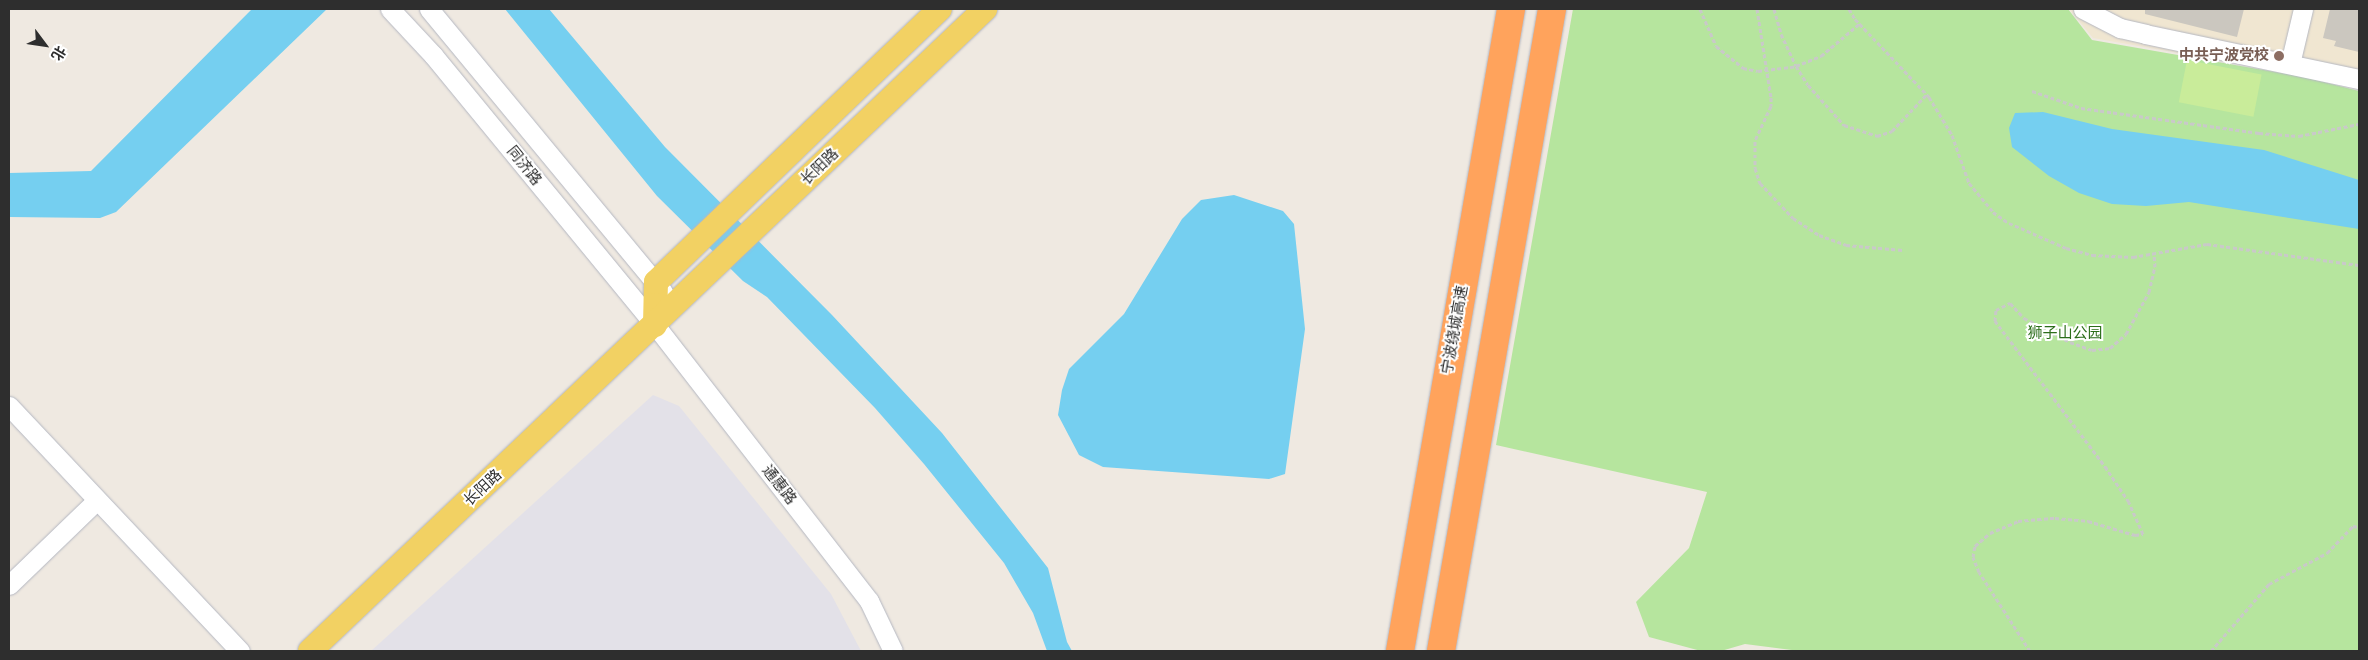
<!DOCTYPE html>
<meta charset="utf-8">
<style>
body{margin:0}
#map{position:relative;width:2368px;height:660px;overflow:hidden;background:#efe9e1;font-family:"Alegreya Sans","Noto Sans SC",sans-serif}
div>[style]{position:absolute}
.industrial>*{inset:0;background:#e3e1e8}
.education>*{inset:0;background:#f0e6d1}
.green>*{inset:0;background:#b6e59e}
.pitch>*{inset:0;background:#c9ec9a;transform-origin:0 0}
.water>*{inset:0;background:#75cff0}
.building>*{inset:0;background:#cbc7bf}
.path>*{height:3px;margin-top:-1.5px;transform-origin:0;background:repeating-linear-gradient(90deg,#c9c9c9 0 4px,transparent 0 6.5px)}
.roads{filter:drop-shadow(0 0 1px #b4b7c1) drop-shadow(0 0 1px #b4b7c1)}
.minor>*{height:19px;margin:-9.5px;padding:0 9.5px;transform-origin:9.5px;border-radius:9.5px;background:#fff}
.major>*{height:24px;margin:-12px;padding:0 12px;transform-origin:12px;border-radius:12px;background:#f2d163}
.highway>*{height:28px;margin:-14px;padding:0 14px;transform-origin:14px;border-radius:14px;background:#ffa35c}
.dots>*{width:14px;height:14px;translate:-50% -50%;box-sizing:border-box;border:2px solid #fff;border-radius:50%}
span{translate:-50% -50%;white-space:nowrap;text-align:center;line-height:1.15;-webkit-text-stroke:4px #fff;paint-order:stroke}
.education-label{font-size:15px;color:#785e54;font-weight:700}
.right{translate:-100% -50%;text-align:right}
.street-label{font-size:15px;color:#2e2e2e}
.park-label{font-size:15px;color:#2c6e1b}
.frame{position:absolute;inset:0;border:10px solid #2e2e2e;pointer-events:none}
.north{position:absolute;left:20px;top:20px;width:50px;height:50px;-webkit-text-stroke:4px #fff;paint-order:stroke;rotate:121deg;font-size:14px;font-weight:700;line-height:20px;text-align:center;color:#2e2e2e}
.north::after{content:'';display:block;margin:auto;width:18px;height:22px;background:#2e2e2e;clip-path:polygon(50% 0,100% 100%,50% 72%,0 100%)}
</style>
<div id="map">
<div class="industrial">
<div style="clip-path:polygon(653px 395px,679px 406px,831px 594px,861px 651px,371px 651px)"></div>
</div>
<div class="education">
<div style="clip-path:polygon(2069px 9px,2359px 9px,2359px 89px,2303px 75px,2093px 38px)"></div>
</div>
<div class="green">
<div style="clip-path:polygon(1573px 9px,2068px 9px,2092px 40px,2304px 77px,2359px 91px,2359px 651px,1800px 651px,1745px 644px,1721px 651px,1701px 651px,1649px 637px,1636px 602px,1689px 548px,1707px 492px,1496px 445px)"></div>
</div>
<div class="pitch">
<div style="left:2187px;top:60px;width:76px;height:43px;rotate:11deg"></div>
</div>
<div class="water">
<div style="clip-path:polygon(252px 9px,327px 9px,116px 212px,100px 218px,9px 217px,9px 173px,91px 171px)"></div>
<div style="clip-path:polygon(505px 9px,549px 9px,665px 147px,832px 315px,942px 433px,1048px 568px,1067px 642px,1072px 651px,1047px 651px,1033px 613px,1004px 563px,924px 464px,875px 408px,767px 297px,743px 281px,657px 196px)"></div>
<div style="clip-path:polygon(2043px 112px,2112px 129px,2264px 150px,2359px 180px,2359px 229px,2189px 202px,2146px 206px,2112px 204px,2079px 193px,2049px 176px,2012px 147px,2009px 128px,2015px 113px)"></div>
<div style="clip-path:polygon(1234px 195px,1283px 211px,1294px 224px,1305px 329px,1285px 474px,1269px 479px,1103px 467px,1079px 455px,1058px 415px,1062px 390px,1069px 369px,1124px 314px,1182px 219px,1201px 200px)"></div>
</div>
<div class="building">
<div style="clip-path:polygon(2145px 9px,2244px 9px,2237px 37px,2145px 14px)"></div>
<div style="clip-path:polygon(2330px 9px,2359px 9px,2359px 52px,2334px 46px,2336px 41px,2323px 38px)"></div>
</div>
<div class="path">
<div style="left:1700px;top:9px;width:40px;rotate:66.6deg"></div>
<div style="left:1716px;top:46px;width:35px;rotate:39deg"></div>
<div style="left:1743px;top:68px;width:15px;rotate:11deg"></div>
<div style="left:1758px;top:71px;width:38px;rotate:-7deg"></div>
<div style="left:1796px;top:66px;width:27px;rotate:-22deg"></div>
<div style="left:1821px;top:56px;width:50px;rotate:-40.1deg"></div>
<div style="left:1757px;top:9px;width:89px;rotate:81deg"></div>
<div style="left:1771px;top:97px;width:9px;rotate:90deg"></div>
<div style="left:1771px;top:106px;width:38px;rotate:115deg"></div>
<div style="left:1755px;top:141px;width:27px;rotate:90deg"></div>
<div style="left:1755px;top:168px;width:16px;rotate:72deg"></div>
<div style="left:1760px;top:183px;width:48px;rotate:46.7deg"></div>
<div style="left:1793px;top:218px;width:31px;rotate:33deg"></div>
<div style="left:1819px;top:235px;width:29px;rotate:20deg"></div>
<div style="left:1846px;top:245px;width:57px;rotate:5deg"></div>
<div style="left:1774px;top:9px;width:26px;rotate:74deg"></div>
<div style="left:1781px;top:34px;width:35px;rotate:65deg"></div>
<div style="left:1796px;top:66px;width:22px;rotate:58deg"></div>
<div style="left:1808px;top:85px;width:54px;rotate:48deg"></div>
<div style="left:1844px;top:125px;width:35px;rotate:18deg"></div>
<div style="left:1877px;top:136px;width:16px;rotate:-18deg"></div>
<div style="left:1892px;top:131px;width:51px;rotate:-46.6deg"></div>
<div style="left:1849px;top:9px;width:12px;rotate:59deg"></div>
<div style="left:1855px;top:19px;width:108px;rotate:46.5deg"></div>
<div style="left:1929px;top:97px;width:44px;rotate:58.8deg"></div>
<div style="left:1952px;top:135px;width:51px;rotate:70.5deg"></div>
<div style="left:1969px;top:183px;width:38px;rotate:50deg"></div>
<div style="left:1993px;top:212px;width:19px;rotate:35deg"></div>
<div style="left:2009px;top:223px;width:62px;rotate:23.7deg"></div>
<div style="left:2066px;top:248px;width:27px;rotate:15deg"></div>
<div style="left:2092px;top:255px;width:41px;rotate:2.8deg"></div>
<div style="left:2133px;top:257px;width:75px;rotate:-10deg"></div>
<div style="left:2207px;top:244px;width:153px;rotate:7.9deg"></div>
<div style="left:2032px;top:91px;width:52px;rotate:19.1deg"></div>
<div style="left:2081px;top:108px;width:180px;rotate:8deg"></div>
<div style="left:2259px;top:133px;width:40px;rotate:4.3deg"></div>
<div style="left:2299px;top:136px;width:61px;rotate:-11.3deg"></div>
<div style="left:2030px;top:651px;width:94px;rotate:-122.8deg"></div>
<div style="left:1979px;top:572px;width:16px;rotate:-112deg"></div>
<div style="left:1973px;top:557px;width:11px;rotate:-80deg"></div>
<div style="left:1975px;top:546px;width:20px;rotate:-41deg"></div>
<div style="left:1990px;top:533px;width:30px;rotate:-23deg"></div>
<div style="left:2018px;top:521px;width:37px;rotate:-5deg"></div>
<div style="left:2055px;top:518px;width:33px;rotate:5deg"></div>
<div style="left:2088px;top:521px;width:49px;rotate:16.6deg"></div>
<div style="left:2135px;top:535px;width:8px;rotate:-7deg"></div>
<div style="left:2143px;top:534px;width:35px;rotate:-114deg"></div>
<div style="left:2129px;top:502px;width:40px;rotate:-124deg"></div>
<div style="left:2107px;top:469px;width:186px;rotate:-127.1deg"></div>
<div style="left:1995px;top:321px;width:11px;rotate:-85deg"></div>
<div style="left:1996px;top:310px;width:16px;rotate:-27deg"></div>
<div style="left:2010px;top:303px;width:21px;rotate:47deg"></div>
<div style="left:2024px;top:318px;width:52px;rotate:27.6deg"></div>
<div style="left:2070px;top:342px;width:23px;rotate:20deg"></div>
<div style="left:2092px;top:350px;width:18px;rotate:-6deg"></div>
<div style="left:2110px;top:348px;width:21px;rotate:-41deg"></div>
<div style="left:2126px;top:334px;width:48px;rotate:-61.3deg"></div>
<div style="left:2149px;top:292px;width:26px;rotate:-77deg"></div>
<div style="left:2155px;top:267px;width:13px;rotate:-94deg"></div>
<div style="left:2211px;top:651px;width:89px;rotate:-49.1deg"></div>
<div style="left:2269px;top:584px;width:66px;rotate:-28.1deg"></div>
<div style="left:2327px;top:553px;width:37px;rotate:-46deg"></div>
<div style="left:2353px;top:526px;width:6px;rotate:9deg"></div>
</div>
<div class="roads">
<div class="minor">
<div style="left:390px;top:9px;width:63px;rotate:46.9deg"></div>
<div style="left:433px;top:55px;width:350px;rotate:50.6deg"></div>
<div style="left:655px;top:325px;width:349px;rotate:52.2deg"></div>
<div style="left:869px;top:601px;width:55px;rotate:64.4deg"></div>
<div style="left:429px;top:9px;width:367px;rotate:50.4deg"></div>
<div style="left:2083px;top:9px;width:42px;rotate:27.2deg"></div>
<div style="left:2120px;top:28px;width:26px;rotate:13deg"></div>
<div style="left:2145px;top:34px;width:219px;rotate:11.9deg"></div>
<div style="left:2290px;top:64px;width:57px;rotate:-76.7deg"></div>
<div style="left:9px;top:406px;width:337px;rotate:46.7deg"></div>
<div style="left:9px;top:585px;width:122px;rotate:-44deg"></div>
</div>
<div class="major">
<div style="left:655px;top:325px;width:43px;rotate:-88.7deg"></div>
<div style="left:656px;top:282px;width:394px;rotate:-43.9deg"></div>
<div style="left:310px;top:651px;width:932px;rotate:-43.56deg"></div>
</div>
<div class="highway">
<div style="left:1400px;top:651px;width:652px;rotate:-80.19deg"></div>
<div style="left:1441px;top:651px;width:652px;rotate:-80.19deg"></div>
</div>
</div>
<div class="dots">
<div style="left:2279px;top:56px;background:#8d6e63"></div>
</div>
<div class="education-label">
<span class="right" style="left:2269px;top:56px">中共宁波党校</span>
</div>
<div class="street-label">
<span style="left:524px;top:166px;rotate:51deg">同济路</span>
<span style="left:820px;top:167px;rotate:-44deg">长阳路</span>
<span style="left:1455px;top:330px;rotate:-80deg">宁波绕城高速</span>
<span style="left:779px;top:485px;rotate:52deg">通惠路</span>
<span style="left:483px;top:488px;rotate:-43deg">长阳路</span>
</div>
<div class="park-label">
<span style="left:2065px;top:334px">狮子山公园</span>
</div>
<div class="frame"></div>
<div class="north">北</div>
</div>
